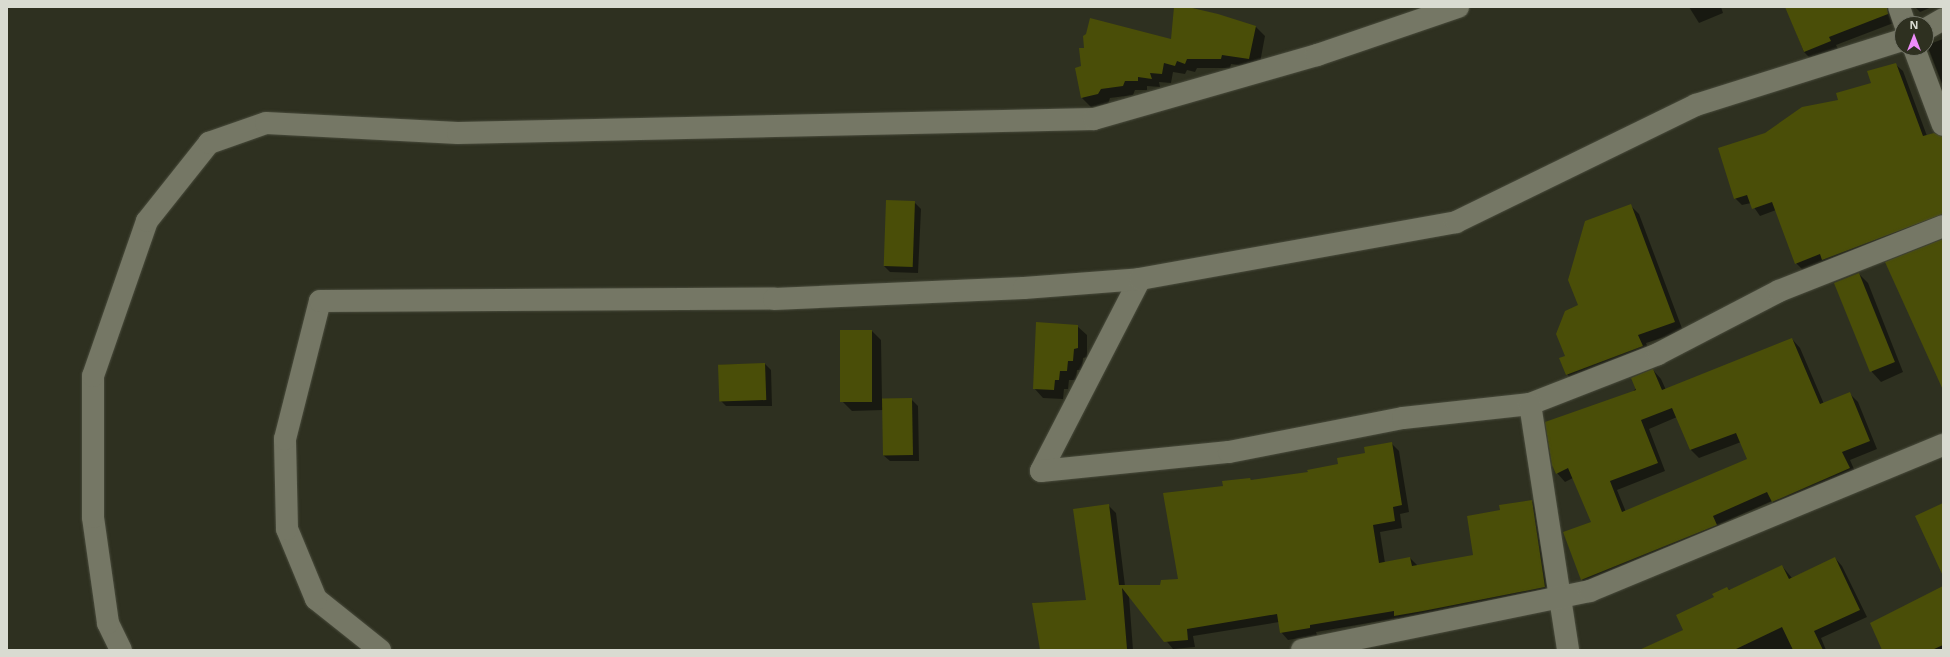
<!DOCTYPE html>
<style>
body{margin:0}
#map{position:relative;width:1950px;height:657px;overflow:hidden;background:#2e3020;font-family:"Open Sans",sans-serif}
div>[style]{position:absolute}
.shadow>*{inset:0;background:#0007}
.building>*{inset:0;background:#4a4e08;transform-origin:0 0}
.roads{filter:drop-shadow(0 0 1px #494b3c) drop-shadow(0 0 1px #494b3c)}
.minor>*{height:22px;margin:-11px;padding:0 11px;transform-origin:11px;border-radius:11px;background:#757765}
span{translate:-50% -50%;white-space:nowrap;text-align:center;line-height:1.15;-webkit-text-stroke:3px #2e3020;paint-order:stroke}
.frame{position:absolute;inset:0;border:8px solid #d9dbd1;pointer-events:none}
.north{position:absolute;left:1894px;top:16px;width:40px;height:40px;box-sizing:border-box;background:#2e3020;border:1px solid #727467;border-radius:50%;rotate:0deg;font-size:11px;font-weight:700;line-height:16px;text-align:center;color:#d9dbd1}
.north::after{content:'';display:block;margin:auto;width:14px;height:18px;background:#ee8cf9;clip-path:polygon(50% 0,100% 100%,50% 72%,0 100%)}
</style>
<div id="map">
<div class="shadow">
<div style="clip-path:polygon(1175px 7px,1256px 27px,1265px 36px,1259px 68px,1231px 64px,1230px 68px,1197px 68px,1195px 72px,1187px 70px,1185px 74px,1173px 72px,1171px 83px,1159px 82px,1160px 87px,1147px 86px,1147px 90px,1135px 90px,1133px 95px,1110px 98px,1108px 104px,1091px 107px,1082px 98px,1172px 40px)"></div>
<div style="clip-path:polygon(1689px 7px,1721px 7px,1723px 13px,1699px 23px)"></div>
<div style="clip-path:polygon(1786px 7px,1899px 7px,1896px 22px,1836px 45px,1838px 49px,1812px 60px,1804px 52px)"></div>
<div style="clip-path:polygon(1915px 7px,1932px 7px,1920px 12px)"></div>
<div style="clip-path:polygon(1943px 39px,1943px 86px,1927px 45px)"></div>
<div style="clip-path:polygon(1895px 64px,1903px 71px,1927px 136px,1943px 138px,1943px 222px,1803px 270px,1796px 263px,1776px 210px,1760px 216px,1751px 203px,1742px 205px,1735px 198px,1766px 134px,1840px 101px,1872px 83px)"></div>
<div style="clip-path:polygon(914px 202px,921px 209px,918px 273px,890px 272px,884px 266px)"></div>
<div style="clip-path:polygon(1630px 205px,1639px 214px,1683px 331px,1646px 343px,1651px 355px,1575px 383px,1567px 374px,1566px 356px,1580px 306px)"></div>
<div style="clip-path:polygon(1859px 274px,1868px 283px,1903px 372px,1881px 382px,1872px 372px)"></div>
<div style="clip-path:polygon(1077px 326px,1087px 335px,1087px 357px,1083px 358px,1082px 370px,1077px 370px,1076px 380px,1069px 380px,1068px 389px,1064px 389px,1063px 399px,1043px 398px,1034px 388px)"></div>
<div style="clip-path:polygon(872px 331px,881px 340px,882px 400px,911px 399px,918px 406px,919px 461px,890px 461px,883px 455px,883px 410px,852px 411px,842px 401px)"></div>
<div style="clip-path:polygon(evenodd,1792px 339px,1800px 348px,1824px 404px,1850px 394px,1858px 402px,1877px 449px,1850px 460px,1857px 476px,1781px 510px,1772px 501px,1720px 524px,1724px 533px,1590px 588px,1582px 580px,1592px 522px,1573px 478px,1565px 482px,1557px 473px,1653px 370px,1661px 379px,1666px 390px,1792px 339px,1677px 417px,1691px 450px,1699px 458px,1741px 442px,1748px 460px,1626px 512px,1617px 490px,1665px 471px,1649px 429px,1677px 417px)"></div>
<div style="clip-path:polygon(765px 364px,771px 370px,772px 406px,726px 406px,720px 400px,719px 365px)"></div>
<div style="clip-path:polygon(1391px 443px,1399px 451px,1409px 512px,1400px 514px,1402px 528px,1380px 532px,1385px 563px,1410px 558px,1418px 566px,1474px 556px,1501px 511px,1532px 501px,1539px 509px,1552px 595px,1403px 623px,1398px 618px,1316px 632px,1317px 635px,1288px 640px,1281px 632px,1279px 622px,1193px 636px,1195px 647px,1173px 649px,1129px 596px,1133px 650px,1041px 650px,1033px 603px,1087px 601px,1108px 505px,1116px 513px,1125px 586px,1161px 586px,1179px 580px,1224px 487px,1250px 479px,1252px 481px,1309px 473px,1339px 465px)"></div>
<div style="clip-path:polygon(1835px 558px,1842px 566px,1867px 617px,1821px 638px,1826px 650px,1640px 650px,1684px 630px,1727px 588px,1730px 590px,1782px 566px,1792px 578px)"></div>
<div style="clip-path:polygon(1943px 587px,1943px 650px,1884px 650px)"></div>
</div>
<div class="building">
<div style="clip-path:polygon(1174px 7px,1188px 7px,1218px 14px,1256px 26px,1249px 59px,1222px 55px,1221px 59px,1187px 59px,1185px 64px,1177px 61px,1175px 66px,1164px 63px,1162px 74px,1150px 73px,1152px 79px,1138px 77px,1138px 81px,1125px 81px,1123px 86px,1101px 89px,1098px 94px,1081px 98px,1075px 68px,1081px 66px,1079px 48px,1084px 48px,1083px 36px,1086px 34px,1090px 18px,1171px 39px)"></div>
<div style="clip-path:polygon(1785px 7px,1887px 7px,1888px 14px,1829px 37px,1831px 41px,1804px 52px)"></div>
<div style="clip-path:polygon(1896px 63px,1923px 136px,1934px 133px,1943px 137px,1943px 214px,1822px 260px,1820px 254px,1795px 264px,1772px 202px,1752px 209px,1747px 195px,1734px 199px,1718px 148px,1765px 133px,1802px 107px,1838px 100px,1836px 93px,1871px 83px,1867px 71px)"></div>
<div style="left:886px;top:200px;width:29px;height:66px;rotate:2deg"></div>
<div style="clip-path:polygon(1631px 204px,1675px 322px,1638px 335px,1643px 346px,1566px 375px,1559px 358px,1565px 356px,1556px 334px,1565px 311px,1578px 305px,1568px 280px,1585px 221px)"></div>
<div style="clip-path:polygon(1943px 239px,1943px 390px,1885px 262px)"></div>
<div style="left:1859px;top:273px;width:96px;height:27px;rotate:68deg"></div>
<div style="clip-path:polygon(1036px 322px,1078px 325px,1078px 348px,1074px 349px,1073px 361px,1068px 361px,1067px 371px,1060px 371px,1059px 380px,1055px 380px,1054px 390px,1033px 389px)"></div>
<div style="left:840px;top:330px;width:32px;height:72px"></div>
<div style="clip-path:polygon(evenodd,1792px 338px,1820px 404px,1850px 392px,1870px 441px,1842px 452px,1850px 468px,1772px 502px,1767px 492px,1713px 516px,1717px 525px,1581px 580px,1563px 532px,1591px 522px,1568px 468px,1556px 474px,1552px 465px,1545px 422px,1636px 390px,1631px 378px,1653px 369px,1662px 390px,1792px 338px,1672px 408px,1690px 450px,1736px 433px,1747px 459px,1622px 512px,1610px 481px,1658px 463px,1641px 420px,1672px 408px)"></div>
<div style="left:765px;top:363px;width:37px;height:47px;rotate:88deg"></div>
<div style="left:912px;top:398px;width:57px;height:30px;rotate:89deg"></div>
<div style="clip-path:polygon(1392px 442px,1402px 505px,1393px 507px,1395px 521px,1373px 525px,1379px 563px,1410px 557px,1412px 566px,1473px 555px,1467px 516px,1500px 510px,1499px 505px,1532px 500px,1545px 587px,1423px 611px,1394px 616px,1394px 611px,1310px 625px,1310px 628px,1280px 633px,1277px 614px,1187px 629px,1188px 640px,1164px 642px,1122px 588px,1127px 649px,1040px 650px,1032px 603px,1086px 600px,1073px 509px,1109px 504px,1119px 585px,1160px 585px,1161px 580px,1178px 579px,1163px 493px,1223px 486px,1222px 481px,1250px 478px,1251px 480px,1308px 472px,1307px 470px,1338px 464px,1337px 458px,1365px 453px,1364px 447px)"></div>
<div style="clip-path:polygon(1943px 503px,1943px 576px,1915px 516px)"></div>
<div style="clip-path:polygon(1835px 557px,1860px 610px,1814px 631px,1823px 650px,1793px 650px,1782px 627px,1734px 650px,1639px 650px,1683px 630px,1676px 615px,1714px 597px,1712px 594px,1727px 587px,1729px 590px,1782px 565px,1789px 579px)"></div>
<div style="clip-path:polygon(1943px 586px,1943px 645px,1932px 650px,1882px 650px,1870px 623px)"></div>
</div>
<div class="roads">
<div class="minor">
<div style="left:1899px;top:7px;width:18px;rotate:71deg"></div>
<div style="left:1926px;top:29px;width:20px;rotate:-30deg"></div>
<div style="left:1914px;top:48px;width:82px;rotate:69.4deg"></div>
<div style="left:1140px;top:279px;width:216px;rotate:117.3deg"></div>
<div style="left:1041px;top:471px;width:189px;rotate:-5.8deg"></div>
<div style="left:1229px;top:452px;width:177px;rotate:-11.1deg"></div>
<div style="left:1403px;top:418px;width:128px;rotate:-6.3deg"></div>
<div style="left:1530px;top:404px;width:137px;rotate:-21.3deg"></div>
<div style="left:1658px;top:354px;width:136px;rotate:-27.5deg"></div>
<div style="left:1779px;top:291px;width:176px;rotate:-21.6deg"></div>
<div style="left:1530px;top:404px;width:249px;rotate:81.2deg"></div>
<div style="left:121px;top:650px;width:30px;rotate:-116deg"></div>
<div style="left:108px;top:623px;width:107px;rotate:-98.1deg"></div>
<div style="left:93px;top:517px;width:141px;rotate:-90deg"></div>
<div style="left:93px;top:376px;width:164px;rotate:-70.8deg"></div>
<div style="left:147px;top:221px;width:100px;rotate:-51.5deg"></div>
<div style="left:209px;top:143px;width:60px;rotate:-19.3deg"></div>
<div style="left:266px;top:123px;width:192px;rotate:3deg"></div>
<div style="left:458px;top:133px;width:636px;rotate:-1.26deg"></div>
<div style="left:1094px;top:119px;width:232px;rotate:-16deg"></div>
<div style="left:1317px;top:55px;width:149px;rotate:-18.8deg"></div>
<div style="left:380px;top:650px;width:82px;rotate:-141.4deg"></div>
<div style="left:316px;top:599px;width:76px;rotate:-112.5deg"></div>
<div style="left:287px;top:529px;width:90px;rotate:-91.3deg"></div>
<div style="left:285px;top:439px;width:142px;rotate:-75.8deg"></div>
<div style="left:320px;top:301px;width:454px;rotate:-0.3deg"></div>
<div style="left:774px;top:299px;width:250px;rotate:-2.5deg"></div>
<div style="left:1024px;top:288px;width:116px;rotate:-4.4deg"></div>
<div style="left:1140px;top:279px;width:321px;rotate:-10.2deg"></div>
<div style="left:1456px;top:222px;width:267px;rotate:-26deg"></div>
<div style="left:1696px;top:105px;width:216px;rotate:-17.5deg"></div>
<div style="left:1302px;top:650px;width:294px;rotate:-11.6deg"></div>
<div style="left:1590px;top:591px;width:382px;rotate:-22.5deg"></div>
</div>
</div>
<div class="frame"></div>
<div class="north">N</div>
</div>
